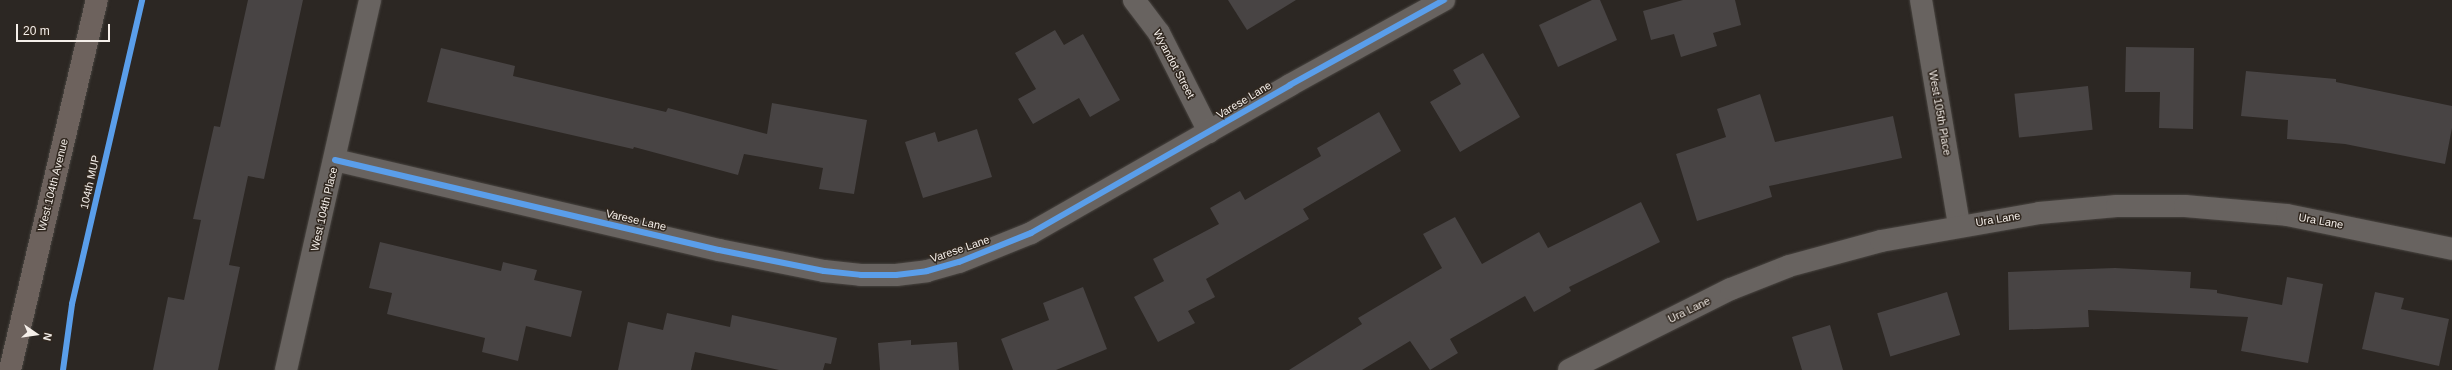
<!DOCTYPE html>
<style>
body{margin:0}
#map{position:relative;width:2452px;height:370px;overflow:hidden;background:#2c2723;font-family:Helvetica,sans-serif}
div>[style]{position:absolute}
.building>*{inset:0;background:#484444;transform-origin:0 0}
.roads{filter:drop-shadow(0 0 1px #494541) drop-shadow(0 0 1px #494541)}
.minor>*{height:22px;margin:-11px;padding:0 11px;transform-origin:11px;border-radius:11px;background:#686360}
.major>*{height:22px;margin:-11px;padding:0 11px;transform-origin:11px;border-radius:11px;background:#6d625d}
.cycleway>*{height:6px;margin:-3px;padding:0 3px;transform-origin:3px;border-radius:3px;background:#5a9eea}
span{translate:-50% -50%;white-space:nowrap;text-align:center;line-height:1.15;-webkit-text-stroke:3px #30271f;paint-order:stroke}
.street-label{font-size:11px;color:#f5efea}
.north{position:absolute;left:16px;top:314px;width:40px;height:40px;-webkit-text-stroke:3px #30271f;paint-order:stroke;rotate:103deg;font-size:11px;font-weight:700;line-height:16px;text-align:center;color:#f5efea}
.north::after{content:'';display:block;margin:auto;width:14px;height:18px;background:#f5efea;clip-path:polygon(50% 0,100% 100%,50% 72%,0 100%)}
.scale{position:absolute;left:16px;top:24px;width:94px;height:18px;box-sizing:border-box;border:2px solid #f5efea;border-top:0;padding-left:5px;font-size:12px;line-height:14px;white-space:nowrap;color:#f5efea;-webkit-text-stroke:3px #30271f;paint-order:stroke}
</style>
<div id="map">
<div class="building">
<div style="clip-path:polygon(248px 0,303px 0,264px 179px,248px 176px,229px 265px,240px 267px,218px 370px,153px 370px,168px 297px,184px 300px,201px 220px,193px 219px,214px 126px,220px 127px)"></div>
<div style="clip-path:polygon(1228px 0,1296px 0,1247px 30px)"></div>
<div style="clip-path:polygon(1592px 0,1600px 0,1617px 40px,1558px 67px,1539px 25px)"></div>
<div style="clip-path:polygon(1683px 0,1735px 0,1741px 25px,1713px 33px,1717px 46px,1681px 57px,1674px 34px,1651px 40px,1643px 11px)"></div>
<div style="clip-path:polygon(1055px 30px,1064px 45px,1083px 34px,1120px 100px,1090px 117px,1079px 98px,1033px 124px,1018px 99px,1036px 89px,1015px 53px)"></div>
<div style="clip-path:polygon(2126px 47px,2194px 48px,2193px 129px,2159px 128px,2160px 92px,2125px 92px)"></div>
<div style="clip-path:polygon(441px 48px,515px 66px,513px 76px,666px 112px,668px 108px,767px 134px,772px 103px,867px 120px,854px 194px,819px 189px,823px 168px,744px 154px,738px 175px,634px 147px,633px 149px,427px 102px)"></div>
<div style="clip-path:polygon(1483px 53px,1520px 117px,1460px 152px,1430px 102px,1461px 84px,1453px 70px)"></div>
<div style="clip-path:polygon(2246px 71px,2336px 79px,2336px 82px,2452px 106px,2452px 128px,2445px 164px,2345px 144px,2287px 139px,2288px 120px,2241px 116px)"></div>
<div style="left:2088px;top:86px;width:44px;height:74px;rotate:84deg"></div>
<div style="clip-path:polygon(1760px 94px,1775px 142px,1893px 116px,1902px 158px,1769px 186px,1772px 197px,1697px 221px,1676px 154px,1726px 137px,1717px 109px)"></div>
<div style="clip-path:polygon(1379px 112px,1401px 151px,1303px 209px,1309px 219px,1206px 279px,1215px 297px,1188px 311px,1195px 323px,1158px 342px,1134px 297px,1164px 281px,1153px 259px,1219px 224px,1210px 208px,1240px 191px,1245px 200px,1321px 156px,1317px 148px)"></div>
<div style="clip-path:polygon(977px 129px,992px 177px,923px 198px,905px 142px,935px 132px,938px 142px)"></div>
<div style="clip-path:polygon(1641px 202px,1660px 242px,1569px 287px,1571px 291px,1534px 312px,1525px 296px,1450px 339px,1458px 353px,1430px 370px,1410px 341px,1362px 370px,1289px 370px,1362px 324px,1358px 318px,1442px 268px,1423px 234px,1455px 217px,1482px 264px,1539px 232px,1548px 248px)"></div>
<div style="clip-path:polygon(380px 242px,501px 271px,503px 262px,537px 270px,534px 280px,582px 291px,571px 337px,526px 326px,518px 361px,482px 352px,485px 338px,387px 314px,392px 293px,369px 288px)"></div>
<div style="clip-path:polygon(2115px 268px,2191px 272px,2190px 288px,2217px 290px,2217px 293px,2282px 305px,2287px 277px,2323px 284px,2308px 363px,2241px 351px,2248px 317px,2088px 310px,2089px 327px,2009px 330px,2008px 272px)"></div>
<div style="clip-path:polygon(1083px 287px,1107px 349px,1056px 370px,1013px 370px,1001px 339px,1049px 320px,1043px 303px)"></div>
<div style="left:1947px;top:292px;width:45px;height:73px;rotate:73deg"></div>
<div style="clip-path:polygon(2375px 292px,2404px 298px,2401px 309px,2449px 319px,2439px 366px,2362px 349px)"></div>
<div style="clip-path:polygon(667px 313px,730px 327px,732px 315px,837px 338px,831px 364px,825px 363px,823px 370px,779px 370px,695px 352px,691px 370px,618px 370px,628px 322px,663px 330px)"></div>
<div style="clip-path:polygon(1830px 325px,1843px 370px,1802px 370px,1792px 337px)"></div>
<div style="clip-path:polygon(911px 340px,911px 345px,957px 342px,959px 370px,880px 370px,878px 343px)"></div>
</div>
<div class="roads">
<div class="minor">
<div style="left:1134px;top:0;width:41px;rotate:52.9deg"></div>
<div style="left:1159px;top:33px;width:111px;rotate:63.2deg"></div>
<div style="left:1921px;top:0;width:228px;rotate:80.4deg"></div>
<div style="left:335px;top:160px;width:394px;rotate:13.2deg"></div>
<div style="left:719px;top:250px;width:107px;rotate:11.3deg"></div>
<div style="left:824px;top:271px;width:37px;rotate:6deg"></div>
<div style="left:861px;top:275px;width:35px"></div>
<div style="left:896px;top:275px;width:31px;rotate:-7deg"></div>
<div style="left:927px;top:271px;width:33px;rotate:-16deg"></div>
<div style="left:959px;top:262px;width:78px;rotate:-21.9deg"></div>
<div style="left:1031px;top:233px;width:298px;rotate:-29.7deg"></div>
<div style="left:1290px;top:85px;width:176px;rotate:-28.9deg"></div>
<div style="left:286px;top:370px;width:379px;rotate:-77.2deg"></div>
<div style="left:1569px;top:370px;width:181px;rotate:-26.6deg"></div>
<div style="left:1731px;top:289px;width:62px;rotate:-21.6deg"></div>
<div style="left:1789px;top:266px;width:95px;rotate:-15.2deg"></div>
<div style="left:1881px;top:241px;width:160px;rotate:-10deg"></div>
<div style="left:2039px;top:213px;width:78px;rotate:-5.1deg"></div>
<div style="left:2117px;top:206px;width:68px"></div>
<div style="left:2185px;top:206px;width:102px;rotate:5deg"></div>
<div style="left:2287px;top:215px;width:168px;rotate:11.6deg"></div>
</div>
<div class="major">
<div style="left:10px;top:370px;width:380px;rotate:-76.8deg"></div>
</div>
</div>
<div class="cycleway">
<div style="left:335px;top:160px;width:394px;rotate:13.2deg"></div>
<div style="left:719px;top:250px;width:107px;rotate:11.3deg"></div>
<div style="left:824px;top:271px;width:37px;rotate:6deg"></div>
<div style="left:861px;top:275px;width:35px"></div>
<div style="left:896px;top:275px;width:31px;rotate:-7deg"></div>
<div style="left:927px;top:271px;width:33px;rotate:-16deg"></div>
<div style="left:959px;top:262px;width:78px;rotate:-21.9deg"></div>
<div style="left:1031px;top:233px;width:298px;rotate:-29.7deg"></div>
<div style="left:1290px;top:85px;width:176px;rotate:-28.9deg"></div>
<div style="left:63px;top:370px;width:67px;rotate:-82.2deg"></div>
<div style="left:72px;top:304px;width:312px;rotate:-77deg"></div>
</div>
<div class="street-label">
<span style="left:1174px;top:64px;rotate:62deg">Wyandot Street</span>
<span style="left:1244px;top:100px;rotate:-31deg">Varese Lane</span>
<span style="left:1940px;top:113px;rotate:80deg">West 105th Place</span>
<span style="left:90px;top:182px;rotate:-77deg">104th MUP</span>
<span style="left:53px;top:185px;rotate:-76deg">West 104th Avenue</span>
<span style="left:324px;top:209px;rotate:-77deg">West 104th Place</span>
<span style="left:1998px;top:219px;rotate:-9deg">Ura Lane</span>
<span style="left:636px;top:220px;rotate:13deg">Varese Lane</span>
<span style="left:2321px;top:221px;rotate:10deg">Ura Lane</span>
<span style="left:960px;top:249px;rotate:-19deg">Varese Lane</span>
<span style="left:1689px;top:310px;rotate:-26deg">Ura Lane</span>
</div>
<div class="north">N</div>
<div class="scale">20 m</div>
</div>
